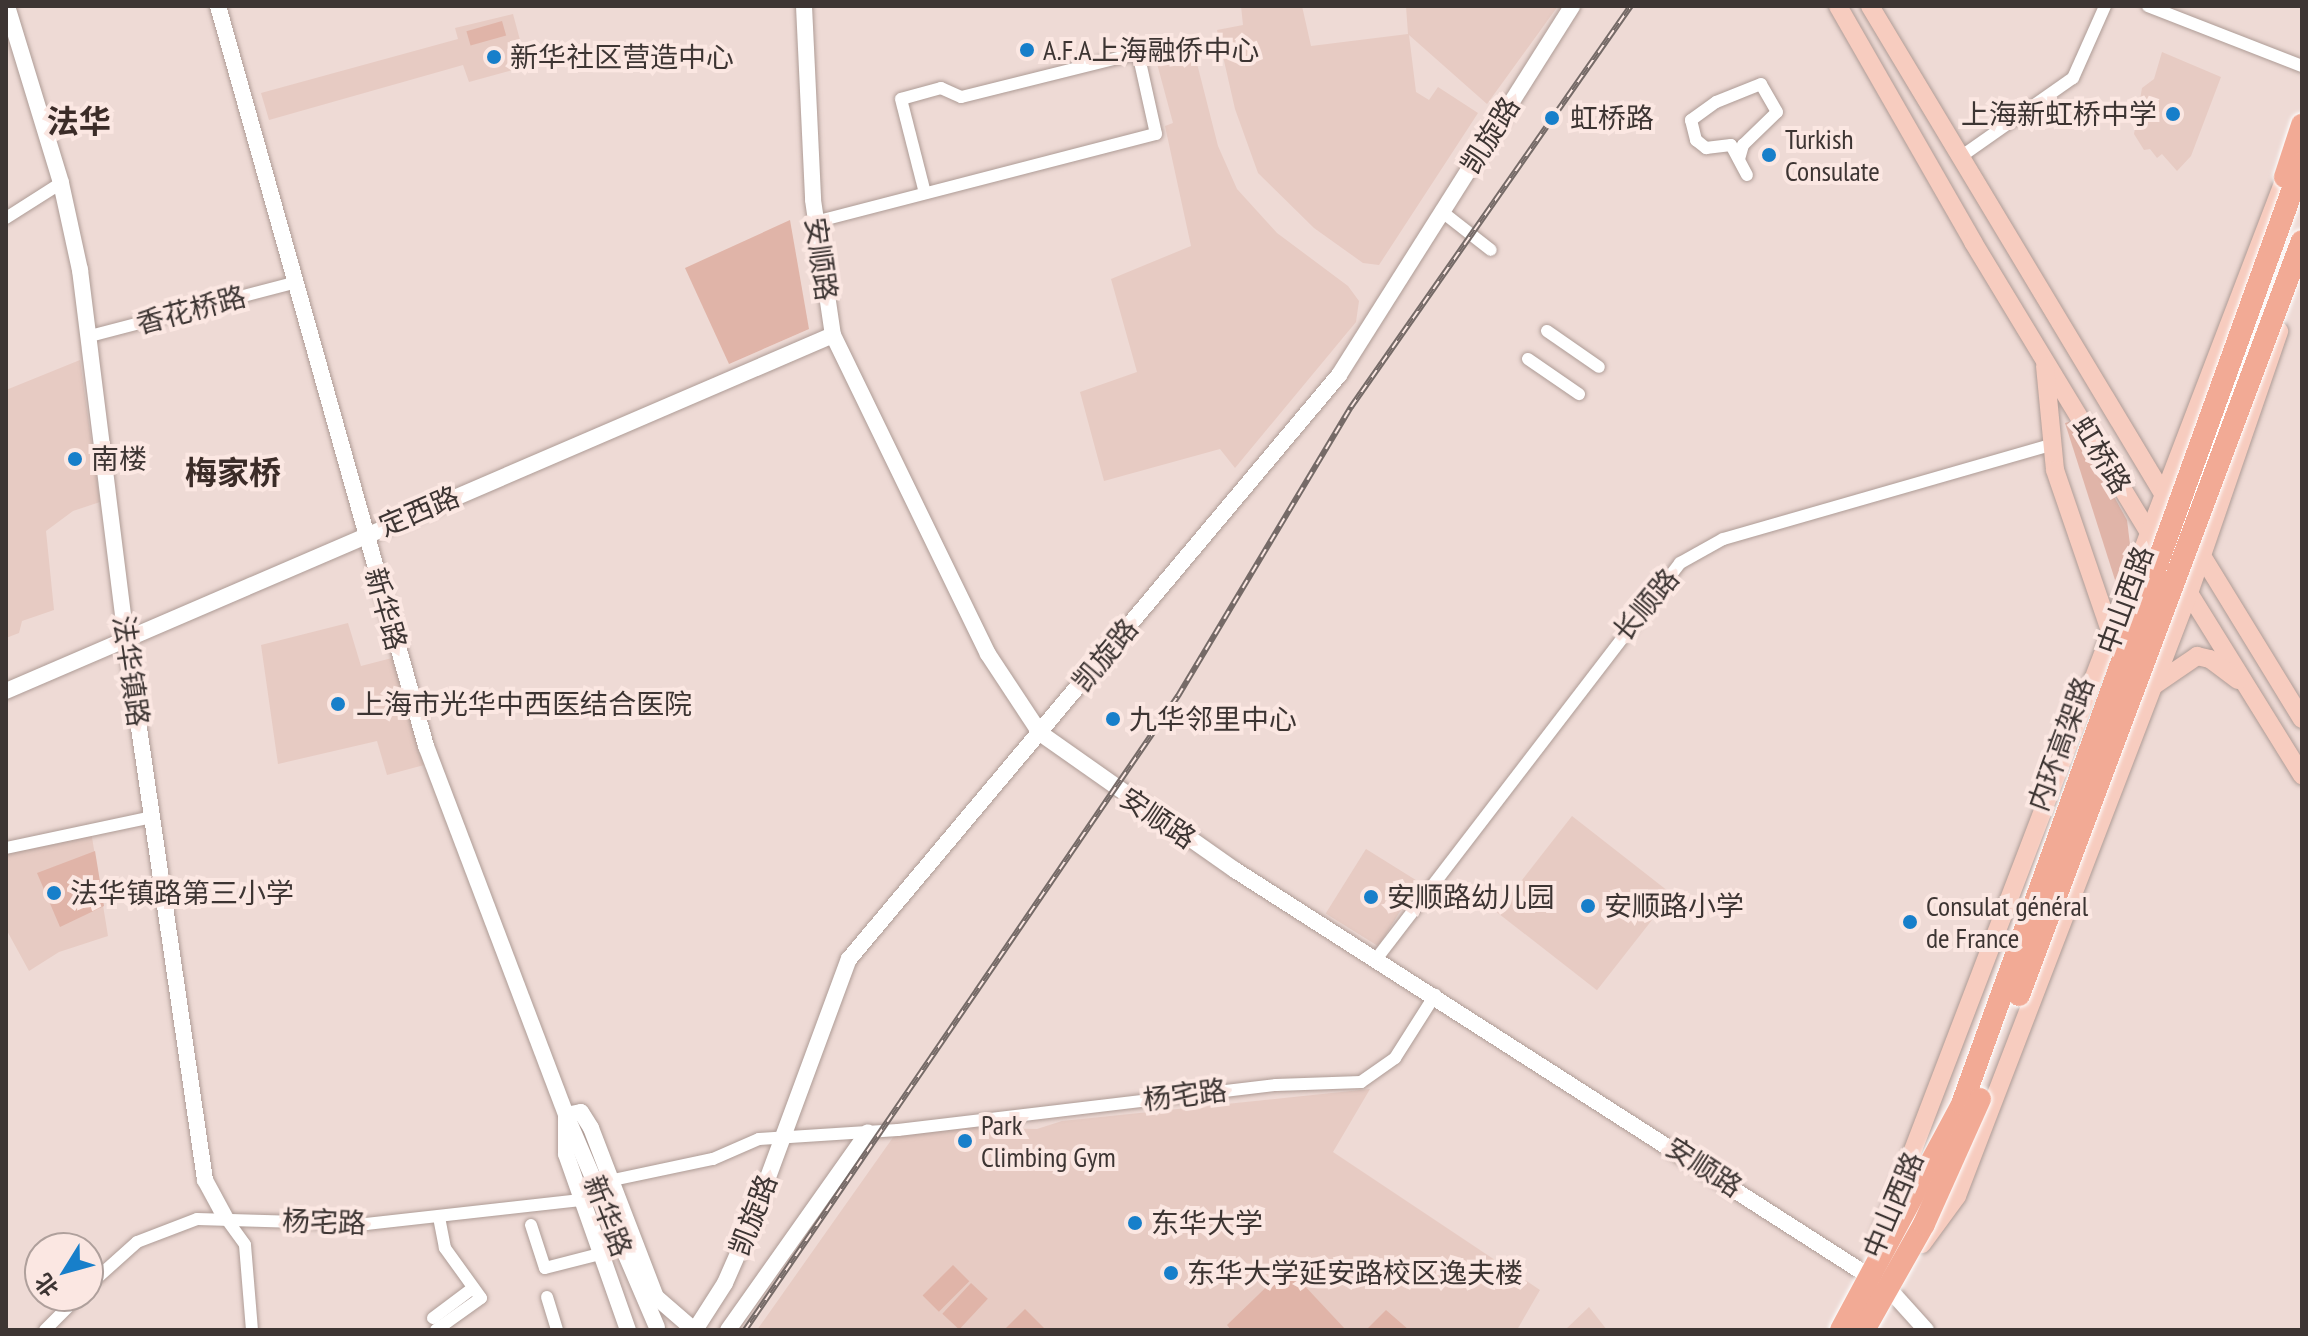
<!DOCTYPE html>
<meta charset="utf-8">
<style>
body{margin:0}
#map{position:relative;width:2308px;height:1336px;overflow:hidden;background:#eedad5;font-family:"PT Sans Narrow","Noto Sans SC",sans-serif}
div>[style]{position:absolute}
.built>*{inset:0;background:#e7cbc3;transform-origin:0 0}
.green>*{inset:0;background:#e0b4a8;transform-origin:0 0}
.roads{filter:drop-shadow(0 0 2px #ae9c96) drop-shadow(0 0 2px #ae9c96)}
.street>*{height:12px;margin:-6px;padding:0 6px;transform-origin:6px;border-radius:6px;background:#fff}
.secondary>*{height:16px;margin:-8px;padding:0 8px;transform-origin:8px;border-radius:8px;background:#fff}
.primary>*{height:18px;margin:-9px;padding:0 9px;transform-origin:9px;border-radius:9px;background:#f7ccbf}
.rail>*{height:6px;margin-top:-3px;transform-origin:0;background:repeating-linear-gradient(90deg,#fbe7e2 0 9px,#756a67 0 18px);box-sizing:border-box;border-block:2px solid #756a67}
.bridges{filter:drop-shadow(0 0 2px #fff) drop-shadow(0 0 2px #fff)}
.highway-bridge>*{height:22px;margin:-11px;padding:0 11px;transform-origin:11px;border-radius:11px;background:#f2aa95}
.dots>*{width:22px;height:22px;translate:-50% -50%;box-sizing:border-box;border:4px solid #fbe7e2;border-radius:50%}
span{translate:-50% -50%;white-space:nowrap;text-align:center;line-height:1.15;-webkit-text-stroke:8px #fbe7e2;paint-order:stroke}
.poi-label{font-size:28px;color:#3d3533}
.left{translate:0 -50%;text-align:left}
.right{translate:-100% -50%;text-align:right}
.street-label{font-size:28px;color:#3d3533}
.quarter-label{font-size:32px;color:#3b2c28;font-weight:700}
.frame{position:absolute;inset:0;border:8px solid #3d3533;pointer-events:none}
.north{position:absolute;left:24px;top:1232px;width:80px;height:80px;box-sizing:border-box;background:#fbe7e2;border:2px solid #afa09c;border-radius:50%;rotate:233deg;font-size:22px;font-weight:700;line-height:32px;text-align:center;color:#3d3533}
.north::after{content:'';display:block;margin:auto;width:28px;height:36px;background:#177fca;clip-path:polygon(50% 0,100% 100%,50% 72%,0 100%)}
</style>
<div id="map">
<div class="built">
<div style="clip-path:polygon(1241px 6px,1302px 6px,1311px 46px,1408px 34px,1406px 6px,1558px 6px,1487px 104px,1409px 35px,1416px 92px,1429px 100px,1438px 87px,1478px 113px,1379px 265px,1363px 263px,1314px 228px,1258px 173px,1235px 109px,1217px 30px,1243px 25px)"></div>
<div style="clip-path:polygon(513px 14px,527px 66px,469px 82px,463px 65px,269px 120px,261px 93px,458px 39px,455px 28px)"></div>
<div style="clip-path:polygon(1190px 36px,1218px 146px,1237px 189px,1277px 233px,1348px 286px,1359px 301px,1356px 322px,1235px 468px,1220px 449px,1104px 481px,1080px 392px,1137px 372px,1111px 279px,1191px 246px,1165px 126px,1173px 123px,1152px 45px)"></div>
<div style="clip-path:polygon(2162px 52px,2221px 77px,2191px 156px,2177px 171px,2162px 154px,2157px 158px,2150px 149px,2144px 150px,2134px 134px,2142px 88px,2154px 79px)"></div>
<div style="clip-path:polygon(80px 360px,100px 502px,73px 511px,46px 531px,54px 610px,22px 621px,19px 633px,6px 638px,6px 390px)"></div>
<div style="clip-path:polygon(348px 623px,361px 666px,392px 658px,424px 765px,387px 775px,377px 741px,278px 764px,261px 645px)"></div>
<div style="left:1572px;top:816px;width:127px;height:122px;rotate:38deg"></div>
<div style="clip-path:polygon(91px 831px,108px 936px,59px 952px,29px 971px,6px 929px,6px 854px)"></div>
<div style="left:1366px;top:849px;width:62px;height:76px;rotate:32deg"></div>
<div style="clip-path:polygon(1370px 1089px,1333px 1152px,1540px 1290px,1517px 1330px,757px 1330px,894px 1136px,969px 1127px,1037px 1129px,1062px 1121px)"></div>
<div style="clip-path:polygon(1589px 1307px,1607px 1330px,1565px 1330px)"></div>
</div>
<div class="green">
<div style="left:502px;top:21px;width:15px;height:37px;rotate:74deg"></div>
<div style="clip-path:polygon(790px 220px,809px 329px,729px 364px,685px 268px)"></div>
<div style="clip-path:polygon(2072px 421px,2127px 520px,2132px 561px,2124px 582px,2116px 583px,2065px 423px)"></div>
<div style="clip-path:polygon(95px 851px,104px 906px,60px 927px,37px 873px)"></div>
<div style="left:953px;top:1265px;width:23px;height:43px;rotate:45deg"></div>
<div style="clip-path:polygon(1287px 1267px,1346px 1330px,1231px 1330px,1227px 1325px)"></div>
<div style="left:971px;top:1283px;width:23px;height:42px;rotate:43deg"></div>
<div style="clip-path:polygon(1025px 1309px,1046px 1330px,1004px 1330px)"></div>
<div style="clip-path:polygon(1386px 1310px,1409px 1330px,1410px 1330px,1366px 1330px)"></div>
</div>
<div class="roads">
<div class="street">
<div style="left:2148px;top:6px;width:165px;rotate:21.3deg"></div>
<div style="left:1959px;top:158px;width:139px;rotate:-35.1deg"></div>
<div style="left:2073px;top:78px;width:79px;rotate:-66deg"></div>
<div style="left:1739px;top:159px;width:15px;rotate:-74deg"></div>
<div style="left:1743px;top:145px;width:47px;rotate:-44.1deg"></div>
<div style="left:1777px;top:112px;width:32px;rotate:-120deg"></div>
<div style="left:1761px;top:84px;width:48px;rotate:158.2deg"></div>
<div style="left:1716px;top:102px;width:31px;rotate:144deg"></div>
<div style="left:1691px;top:120px;width:21px;rotate:76deg"></div>
<div style="left:1696px;top:140px;width:13px;rotate:39deg"></div>
<div style="left:1706px;top:148px;width:25px;rotate:-7deg"></div>
<div style="left:1731px;top:145px;width:34px;rotate:62deg"></div>
<div style="left:1441px;top:211px;width:63px;rotate:38deg"></div>
<div style="left:6px;top:218px;width:65px;rotate:-32.5deg"></div>
<div style="left:815px;top:222px;width:352px;rotate:-14.5deg"></div>
<div style="left:1156px;top:134px;width:83px;rotate:-102.5deg"></div>
<div style="left:1138px;top:53px;width:182px;rotate:166deg"></div>
<div style="left:961px;top:97px;width:22px;rotate:-156deg"></div>
<div style="left:941px;top:88px;width:41px;rotate:164.6deg"></div>
<div style="left:901px;top:99px;width:97px;rotate:75.7deg"></div>
<div style="left:1547px;top:331px;width:63px;rotate:34.7deg"></div>
<div style="left:90px;top:336px;width:210px;rotate:-14.6deg"></div>
<div style="left:1528px;top:359px;width:62px;rotate:34.5deg"></div>
<div style="left:6px;top:848px;width:149px;rotate:-12deg"></div>
<div style="left:1377px;top:958px;width:498px;rotate:-52.5deg"></div>
<div style="left:1680px;top:563px;width:49px;rotate:-29.2deg"></div>
<div style="left:1723px;top:539px;width:341px;rotate:-16deg"></div>
<div style="left:613px;top:1180px;width:102px;rotate:-11.9deg"></div>
<div style="left:713px;top:1159px;width:50px;rotate:-23.5deg"></div>
<div style="left:759px;top:1139px;width:139px;rotate:-3.7deg"></div>
<div style="left:898px;top:1130px;width:381px;rotate:-6.8deg"></div>
<div style="left:1276px;top:1085px;width:85px;rotate:-2deg"></div>
<div style="left:1361px;top:1082px;width:42px;rotate:-35.2deg"></div>
<div style="left:1395px;top:1058px;width:75px;rotate:-57.6deg"></div>
<div style="left:225px;top:1217px;width:34px;rotate:54deg"></div>
<div style="left:245px;top:1245px;width:85px;rotate:85.3deg"></div>
<div style="left:531px;top:1225px;width:45px;rotate:72deg"></div>
<div style="left:545px;top:1268px;width:57px;rotate:-14.3deg"></div>
<div style="left:88px;top:1286px;width:66px;rotate:-41.9deg"></div>
<div style="left:137px;top:1242px;width:64px;rotate:-21deg"></div>
<div style="left:197px;top:1219px;width:169px;rotate:1.7deg"></div>
<div style="left:366px;top:1224px;width:216px;rotate:-6.4deg"></div>
<div style="left:547px;top:1297px;width:34px;rotate:73deg"></div>
<div style="left:433px;top:1318px;width:50px;rotate:-36.9deg"></div>
<div style="left:45px;top:1330px;width:48px;rotate:-45deg"></div>
<div style="left:436px;top:1330px;width:55px;rotate:-35.4deg"></div>
<div style="left:481px;top:1298px;width:62px;rotate:-125.8deg"></div>
<div style="left:445px;top:1248px;width:31px;rotate:-101deg"></div>
</div>
<div class="secondary">
<div style="left:7px;top:6px;width:185px;rotate:73deg"></div>
<div style="left:61px;top:183px;width:89px;rotate:77.7deg"></div>
<div style="left:80px;top:270px;width:372px;rotate:82.9deg"></div>
<div style="left:126px;top:639px;width:547px;rotate:81.69deg"></div>
<div style="left:205px;top:1180px;width:42px;rotate:61.6deg"></div>
<div style="left:218px;top:6px;width:769px;rotate:74.3deg"></div>
<div style="left:426px;top:746px;width:395px;rotate:69.2deg"></div>
<div style="left:566px;top:1115px;width:231px;rotate:66.8deg"></div>
<div style="left:804px;top:6px;width:194px;rotate:87.3deg"></div>
<div style="left:813px;top:200px;width:136px;rotate:81.6deg"></div>
<div style="left:833px;top:335px;width:355px;rotate:64.1deg"></div>
<div style="left:988px;top:654px;width:95px;rotate:56.6deg"></div>
<div style="left:1040px;top:733px;width:238px;rotate:35.1deg"></div>
<div style="left:1235px;top:870px;width:777px;rotate:32.65deg"></div>
<div style="left:1889px;top:1289px;width:55px;rotate:47.9deg"></div>
<div style="left:6px;top:691px;width:900px;rotate:-23.29deg"></div>
<div style="left:566px;top:1115px;width:15px;rotate:-11deg"></div>
<div style="left:581px;top:1112px;width:19px;rotate:58deg"></div>
<div style="left:591px;top:1128px;width:181px;rotate:69deg"></div>
<div style="left:656px;top:1297px;width:50px;rotate:41deg"></div>
<div style="left:566px;top:1116px;width:38px;rotate:90deg"></div>
<div style="left:566px;top:1154px;width:187px;rotate:70.6deg"></div>
<div style="left:695px;top:1330px;width:56px;rotate:-57.4deg"></div>
<div style="left:725px;top:1283px;width:62px;rotate:-66.3deg"></div>
<div style="left:750px;top:1226px;width:285px;rotate:-69.7deg"></div>
<div style="left:849px;top:959px;width:762px;rotate:-50deg"></div>
<div style="left:1339px;top:375px;width:436px;rotate:-57.7deg"></div>
<div style="left:728px;top:1330px;width:242px;rotate:-54.7deg"></div>
</div>
<div class="primary">
<div style="left:1838px;top:6px;width:272px;rotate:60.2deg"></div>
<div style="left:1973px;top:242px;width:350px;rotate:58.8deg"></div>
<div style="left:1870px;top:6px;width:579px;rotate:59deg"></div>
<div style="left:2045px;top:366px;width:104px;rotate:84.5deg"></div>
<div style="left:2055px;top:470px;width:179px;rotate:71.1deg"></div>
<div style="left:2199px;top:551px;width:197px;rotate:58.5deg"></div>
<div style="left:2184px;top:585px;width:224px;rotate:58.2deg"></div>
<div style="left:2156px;top:684px;width:50px;rotate:-34.3deg"></div>
<div style="left:2197px;top:656px;width:13px;rotate:13deg"></div>
<div style="left:2210px;top:659px;width:35px;rotate:37deg"></div>
<div style="left:1879px;top:1239px;width:1150px;rotate:-69.06deg"></div>
<div style="left:1922px;top:1244px;width:59px;rotate:-53.9deg"></div>
<div style="left:1957px;top:1196px;width:646px;rotate:-68.96deg"></div>
<div style="left:2189px;top:593px;width:277px;rotate:-71deg"></div>
</div>
</div>
<div class="rail">
<div style="left:745px;top:1330px;width:768px;rotate:-55.67deg"></div>
<div style="left:1178px;top:696px;width:337px;rotate:-59.1deg"></div>
<div style="left:1351px;top:407px;width:489px;rotate:-55.1deg"></div>
</div>
<div class="bridges">
<div class="highway-bridge">
<div style="left:2285px;top:177px;width:55px;rotate:-71.9deg"></div>
<div style="left:2019px;top:995px;width:805px;rotate:-69.43deg"></div>
<div style="left:1841px;top:1330px;width:256px;rotate:-61.8deg"></div>
<div style="left:1962px;top:1104px;width:1001px;rotate:-70.13deg"></div>
<div style="left:1864px;top:1330px;width:122px;rotate:-60.5deg"></div>
<div style="left:1924px;top:1224px;width:137px;rotate:-65.9deg"></div>
</div>
</div>
<div class="dots">
<div style="left:1027px;top:50px;background:#177fca"></div>
<div style="left:494px;top:57px;background:#177fca"></div>
<div style="left:2173px;top:114px;background:#177fca"></div>
<div style="left:1552px;top:118px;background:#177fca"></div>
<div style="left:1769px;top:155px;background:#177fca"></div>
<div style="left:75px;top:459px;background:#177fca"></div>
<div style="left:338px;top:704px;background:#177fca"></div>
<div style="left:1113px;top:719px;background:#177fca"></div>
<div style="left:54px;top:893px;background:#177fca"></div>
<div style="left:1371px;top:897px;background:#177fca"></div>
<div style="left:1588px;top:906px;background:#177fca"></div>
<div style="left:1910px;top:922px;background:#177fca"></div>
<div style="left:965px;top:1141px;background:#177fca"></div>
<div style="left:1135px;top:1223px;background:#177fca"></div>
<div style="left:1171px;top:1273px;background:#177fca"></div>
</div>
<div class="poi-label">
<span class="left" style="left:1043px;top:50px">A.F.A上海融侨中心</span>
<span class="left" style="left:510px;top:57px">新华社区营造中心</span>
<span class="right" style="left:2157px;top:114px">上海新虹桥中学</span>
<span class="left" style="left:1570px;top:118px">虹桥路</span>
<span class="left" style="left:1785px;top:155px">Turkish<br>Consulate</span>
<span class="left" style="left:91px;top:459px">南楼</span>
<span class="left" style="left:356px;top:704px">上海市光华中西医结合医院</span>
<span class="left" style="left:1129px;top:719px">九华邻里中心</span>
<span class="left" style="left:70px;top:893px">法华镇路第三小学</span>
<span class="left" style="left:1387px;top:897px">安顺路幼儿园</span>
<span class="left" style="left:1604px;top:906px">安顺路小学</span>
<span class="left" style="left:1926px;top:922px">Consulat général<br>de France</span>
<span class="left" style="left:981px;top:1141px">Park<br>Climbing Gym</span>
<span class="left" style="left:1151px;top:1223px">东华大学</span>
<span class="left" style="left:1187px;top:1273px">东华大学延安路校区逸夫楼</span>
</div>
<div class="street-label">
<span style="left:1490px;top:135px;rotate:-58deg">凯旋路</span>
<span style="left:821px;top:259px;rotate:82deg">安顺路</span>
<span style="left:191px;top:310px;rotate:-15deg">香花桥路</span>
<span style="left:2102px;top:455px;rotate:59deg">虹桥路</span>
<span style="left:419px;top:511px;rotate:-23deg">定西路</span>
<span style="left:2125px;top:600px;rotate:-70deg">中山西路</span>
<span style="left:1646px;top:605px;rotate:-50deg">长顺路</span>
<span style="left:386px;top:609px;rotate:74deg">新华路</span>
<span style="left:1105px;top:655px;rotate:-50deg">凯旋路</span>
<span style="left:131px;top:671px;rotate:82deg">法华镇路</span>
<span style="left:2061px;top:744px;rotate:-70deg">内环高架路</span>
<span style="left:1158px;top:818px;rotate:34deg">安顺路</span>
<span style="left:1185px;top:1095px;rotate:-7deg">杨宅路</span>
<span style="left:1704px;top:1167px;rotate:33deg">安顺路</span>
<span style="left:1893px;top:1205px;rotate:-67deg">中山西路</span>
<span style="left:753px;top:1215px;rotate:-69deg">凯旋路</span>
<span style="left:608px;top:1216px;rotate:69deg">新华路</span>
<span style="left:324px;top:1222px;rotate:2deg">杨宅路</span>
</div>
<div class="quarter-label">
<span style="left:79px;top:121px">法华</span>
<span style="left:233px;top:472px">梅家桥</span>
</div>
<div class="frame"></div>
<div class="north">北</div>
</div>
